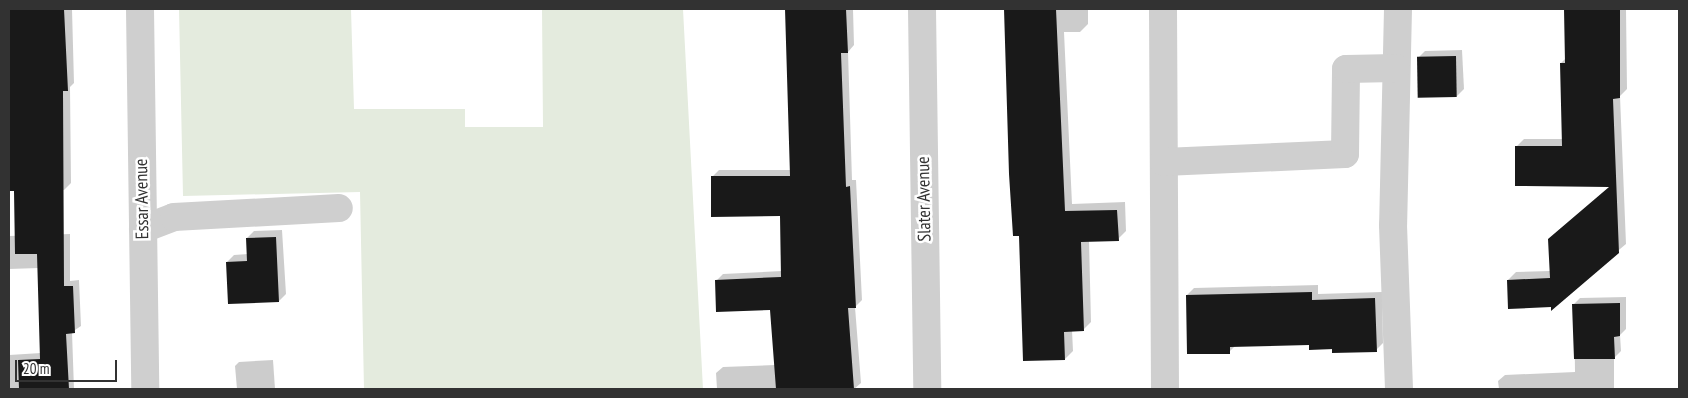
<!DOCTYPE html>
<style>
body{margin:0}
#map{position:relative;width:1688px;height:398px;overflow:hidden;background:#fff;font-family:"PT Sans Narrow",sans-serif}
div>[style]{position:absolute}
.green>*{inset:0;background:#e4ebde}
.shadow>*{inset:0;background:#0003}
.building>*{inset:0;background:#191919;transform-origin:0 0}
.minor>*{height:28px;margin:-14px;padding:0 14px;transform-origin:14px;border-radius:14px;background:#cfcfcf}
span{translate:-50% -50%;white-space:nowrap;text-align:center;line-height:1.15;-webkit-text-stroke:5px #fff;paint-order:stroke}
.street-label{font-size:18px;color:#323232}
.frame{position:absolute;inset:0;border:10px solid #323232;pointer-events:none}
.scale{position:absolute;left:15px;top:360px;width:102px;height:22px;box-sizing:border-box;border:2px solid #323232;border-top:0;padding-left:6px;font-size:15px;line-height:18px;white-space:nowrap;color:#323232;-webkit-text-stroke:4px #fff;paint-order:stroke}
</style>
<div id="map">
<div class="green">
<div style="clip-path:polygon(179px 9px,351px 9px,354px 109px,465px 109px,465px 127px,543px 127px,542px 9px,683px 9px,703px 389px,364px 389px,360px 192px,183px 196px)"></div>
</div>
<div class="shadow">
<div style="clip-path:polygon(9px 9px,72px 9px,74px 83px,70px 87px,71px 183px,64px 190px,9px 190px)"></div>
<div style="clip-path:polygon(786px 9px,853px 9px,854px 45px,848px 52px,852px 180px,856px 180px,862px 300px,855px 307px,861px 383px,854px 389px,717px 389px,716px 373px,723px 367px,775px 365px,771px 308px,716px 281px,723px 274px,782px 271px,781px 215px,712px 177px,719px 170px,791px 170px)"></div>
<div style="clip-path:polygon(1006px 9px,1088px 9px,1088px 24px,1080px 32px,1064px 32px,1072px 204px,1125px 202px,1126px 231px,1118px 239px,1089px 241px,1091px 322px,1083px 330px,1072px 330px,1073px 351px,1065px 359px,1020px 234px,1014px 235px)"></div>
<div style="clip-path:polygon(1565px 9px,1626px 9px,1627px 89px,1620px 96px,1626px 244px,1552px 306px,1508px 280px,1516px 272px,1550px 271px,1611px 185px,1516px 147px,1524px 139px,1563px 139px,1561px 63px,1566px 58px)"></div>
<div style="clip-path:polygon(1462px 50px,1464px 89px,1457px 96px,1418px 58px,1425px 51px)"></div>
<div style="clip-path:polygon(282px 230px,286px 294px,279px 301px,227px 262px,234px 255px,248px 254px,247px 238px,254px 231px)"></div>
<div style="clip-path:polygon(70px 234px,70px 281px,79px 280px,81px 326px,72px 332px,74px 389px,9px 389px,9px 355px,41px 353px,39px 268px,9px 269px,9px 236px)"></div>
<div style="clip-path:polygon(1318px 285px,1318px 294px,1382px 292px,1383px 343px,1376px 350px,1310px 349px,1310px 344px,1236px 345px,1229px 352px,1187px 295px,1194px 288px)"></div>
<div style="clip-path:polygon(1626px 297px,1626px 329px,1620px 335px,1621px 351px,1614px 358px,1614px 389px,1499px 389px,1498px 381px,1505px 375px,1575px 372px,1574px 304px,1580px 298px)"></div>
<div style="clip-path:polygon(273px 360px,275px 389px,237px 389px,235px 366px,239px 362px)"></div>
</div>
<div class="building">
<div style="clip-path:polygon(9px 9px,64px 9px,68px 91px,63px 91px,64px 286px,73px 286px,75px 333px,66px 334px,69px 389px,19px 389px,18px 360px,40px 359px,37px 254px,15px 254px,14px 191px,9px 191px)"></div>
<div style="clip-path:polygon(785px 9px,846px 9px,848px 53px,841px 53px,846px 187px,850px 186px,856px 308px,848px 308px,854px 389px,776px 389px,770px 310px,716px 312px,715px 280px,781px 277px,780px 216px,711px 217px,711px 176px,790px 176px)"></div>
<div style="clip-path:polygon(1004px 9px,1056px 9px,1065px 211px,1117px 210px,1119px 241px,1081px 242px,1084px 331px,1064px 332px,1065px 360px,1023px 361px,1019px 236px,1013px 236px,1009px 174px)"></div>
<div style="clip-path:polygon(1564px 9px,1620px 9px,1620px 98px,1613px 99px,1619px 253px,1551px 311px,1551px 307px,1508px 309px,1507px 280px,1550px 278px,1548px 239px,1609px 187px,1515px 186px,1515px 146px,1562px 146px,1560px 63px,1565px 63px)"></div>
<div style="left:1456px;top:56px;width:41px;height:39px;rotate:89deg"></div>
<div style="clip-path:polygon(276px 237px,279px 302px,228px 304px,226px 262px,247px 261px,246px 238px)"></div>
<div style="clip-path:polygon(1312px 292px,1312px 300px,1375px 298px,1377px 352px,1332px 353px,1332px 349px,1309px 350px,1309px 345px,1230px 347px,1230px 354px,1187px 354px,1186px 295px)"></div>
<div style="clip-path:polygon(1620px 303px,1620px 336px,1614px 337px,1615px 359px,1574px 359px,1572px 304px)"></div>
</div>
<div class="minor">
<div style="left:140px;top:9px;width:380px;rotate:89.2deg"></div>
<div style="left:922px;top:9px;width:380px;rotate:89.2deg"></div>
<div style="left:1163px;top:9px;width:380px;rotate:89.7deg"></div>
<div style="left:1398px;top:9px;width:216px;rotate:91.3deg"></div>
<div style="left:1393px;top:225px;width:164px;rotate:87.9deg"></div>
<div style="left:1164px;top:162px;width:181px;rotate:-2.5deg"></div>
<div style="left:1345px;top:154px;width:85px;rotate:-89.3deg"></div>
<div style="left:1346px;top:69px;width:50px;rotate:-1.1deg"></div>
<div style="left:143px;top:229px;width:33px;rotate:-21deg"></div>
<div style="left:174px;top:217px;width:165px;rotate:-3.1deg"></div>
</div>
<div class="street-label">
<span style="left:142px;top:199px;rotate:-91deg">Essar Avenue</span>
<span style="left:924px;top:199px;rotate:-91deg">Slater Avenue</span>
</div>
<div class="frame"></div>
<div class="scale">20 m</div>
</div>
